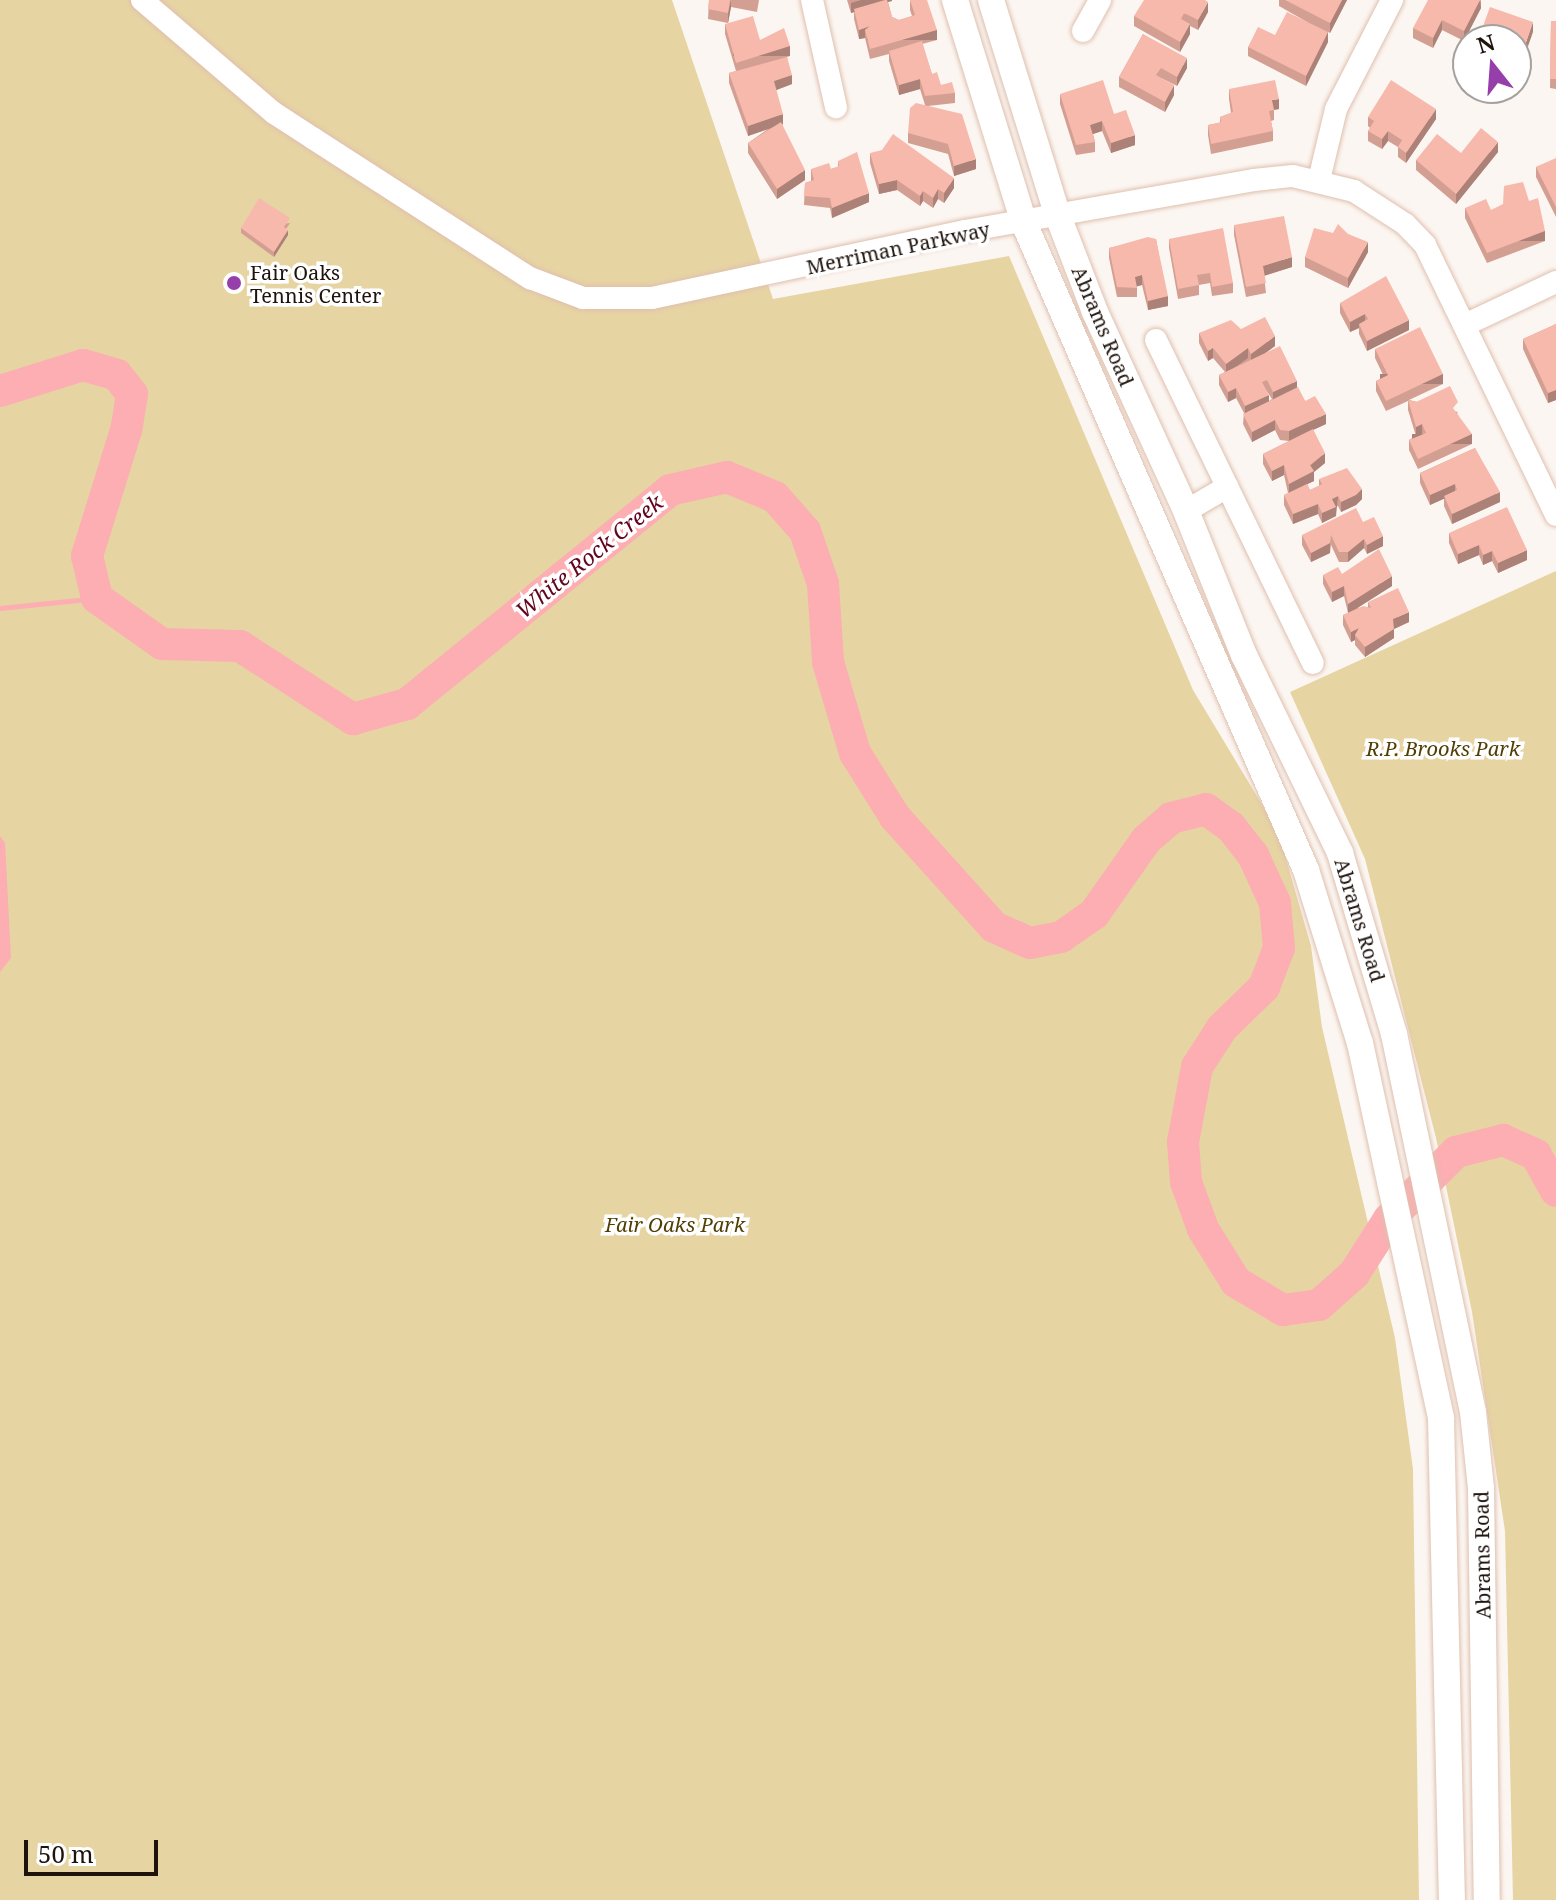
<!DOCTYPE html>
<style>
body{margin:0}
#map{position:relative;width:1556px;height:1900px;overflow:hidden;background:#fcf6f2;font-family:"Noto Serif",serif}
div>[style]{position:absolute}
.green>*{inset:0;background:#e7d4a3}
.water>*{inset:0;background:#fcaeb2}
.stream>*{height:5px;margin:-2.5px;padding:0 2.5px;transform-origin:2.5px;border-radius:2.5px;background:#fcaeb2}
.river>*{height:32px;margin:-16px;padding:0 16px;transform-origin:16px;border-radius:16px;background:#fcaeb2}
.roads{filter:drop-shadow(0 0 2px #dfc0ae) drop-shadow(0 0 2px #dfc0ae)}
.minor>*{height:22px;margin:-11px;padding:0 11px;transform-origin:11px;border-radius:11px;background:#fff}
.major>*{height:26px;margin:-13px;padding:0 13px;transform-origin:13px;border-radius:13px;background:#fff}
.wall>*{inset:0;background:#d49f93}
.shaded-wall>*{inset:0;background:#ac8278;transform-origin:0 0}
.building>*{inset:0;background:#f6b9ab}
.dots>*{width:22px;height:22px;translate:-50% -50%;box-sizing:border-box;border:4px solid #fff;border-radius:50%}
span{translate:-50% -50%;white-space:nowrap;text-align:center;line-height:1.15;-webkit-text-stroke:7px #fff;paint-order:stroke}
.street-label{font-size:20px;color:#1e130d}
.poi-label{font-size:20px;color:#1e130d}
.left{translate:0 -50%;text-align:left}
.park-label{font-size:20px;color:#503e05;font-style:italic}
.water-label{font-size:22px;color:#62041d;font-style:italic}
.north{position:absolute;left:1452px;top:24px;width:80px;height:80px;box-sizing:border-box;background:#fff;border:2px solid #a5a19e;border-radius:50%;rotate:343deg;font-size:22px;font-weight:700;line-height:32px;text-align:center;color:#1e130d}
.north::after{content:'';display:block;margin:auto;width:28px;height:36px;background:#963eaa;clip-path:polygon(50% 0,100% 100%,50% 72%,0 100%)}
.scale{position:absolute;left:24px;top:1840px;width:134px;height:36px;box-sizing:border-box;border:4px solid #1e130d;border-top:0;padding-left:10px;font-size:24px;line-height:28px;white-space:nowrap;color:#1e130d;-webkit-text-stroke:6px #fff;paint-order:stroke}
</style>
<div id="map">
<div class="green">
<div style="clip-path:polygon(0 0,672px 0,773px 299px,1009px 256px,1193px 690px,1278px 831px,1311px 946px,1322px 1027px,1395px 1338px,1413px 1469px,1419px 1900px,0 1900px)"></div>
<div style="clip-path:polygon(1556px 571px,1556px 1900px,1513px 1900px,1505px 1531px,1472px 1312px,1436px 1138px,1365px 859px,1290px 692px)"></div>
</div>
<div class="water">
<div style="clip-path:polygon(0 836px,5px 843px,11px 958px,0 972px)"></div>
</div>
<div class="stream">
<div style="left:0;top:608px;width:98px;rotate:-5.9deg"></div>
</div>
<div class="river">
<div style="left:0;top:391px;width:87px;rotate:-17.4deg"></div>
<div style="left:83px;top:365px;width:35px;rotate:16deg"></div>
<div style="left:117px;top:375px;width:24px;rotate:52deg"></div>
<div style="left:132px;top:394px;width:36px;rotate:99deg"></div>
<div style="left:126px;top:430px;width:132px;rotate:107.2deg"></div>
<div style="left:87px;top:556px;width:43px;rotate:76.6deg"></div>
<div style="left:97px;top:598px;width:80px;rotate:35.3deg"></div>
<div style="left:162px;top:644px;width:78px;rotate:1.5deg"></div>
<div style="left:240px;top:646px;width:135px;rotate:32.9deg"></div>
<div style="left:353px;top:719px;width:56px;rotate:-15.5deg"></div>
<div style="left:407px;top:704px;width:339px;rotate:-39.1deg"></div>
<div style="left:670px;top:490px;width:58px;rotate:-12.8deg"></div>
<div style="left:727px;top:477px;width:52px;rotate:22.6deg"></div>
<div style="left:775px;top:497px;width:45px;rotate:48.6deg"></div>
<div style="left:805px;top:531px;width:56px;rotate:71.2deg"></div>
<div style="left:823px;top:584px;width:78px;rotate:86.3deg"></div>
<div style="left:828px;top:662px;width:95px;rotate:73.5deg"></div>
<div style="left:855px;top:753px;width:75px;rotate:58deg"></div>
<div style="left:895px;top:817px;width:148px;rotate:48deg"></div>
<div style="left:994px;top:927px;width:39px;rotate:24deg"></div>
<div style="left:1030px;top:943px;width:32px;rotate:-11deg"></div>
<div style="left:1061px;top:937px;width:40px;rotate:-34.9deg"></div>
<div style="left:1094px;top:914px;width:90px;rotate:-54.9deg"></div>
<div style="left:1146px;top:840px;width:33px;rotate:-41deg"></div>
<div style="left:1171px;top:818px;width:36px;rotate:-14deg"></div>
<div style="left:1206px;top:809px;width:31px;rotate:36deg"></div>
<div style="left:1231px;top:827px;width:36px;rotate:52deg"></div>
<div style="left:1253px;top:855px;width:53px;rotate:65.4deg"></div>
<div style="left:1275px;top:903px;width:45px;rotate:84.9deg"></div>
<div style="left:1279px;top:948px;width:42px;rotate:111deg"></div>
<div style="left:1264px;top:987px;width:59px;rotate:135.7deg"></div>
<div style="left:1222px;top:1028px;width:46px;rotate:122.7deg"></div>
<div style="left:1197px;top:1067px;width:76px;rotate:100.6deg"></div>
<div style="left:1183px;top:1142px;width:40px;rotate:85.7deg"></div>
<div style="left:1186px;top:1182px;width:50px;rotate:70.1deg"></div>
<div style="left:1203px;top:1229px;width:62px;rotate:58.1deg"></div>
<div style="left:1236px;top:1282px;width:55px;rotate:30.8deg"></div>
<div style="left:1283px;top:1310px;width:36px;rotate:-8deg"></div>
<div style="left:1319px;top:1305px;width:47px;rotate:-41.5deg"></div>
<div style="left:1354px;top:1274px;width:65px;rotate:-57.5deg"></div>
<div style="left:1389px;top:1219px;width:95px;rotate:-45deg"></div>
<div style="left:1456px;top:1152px;width:49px;rotate:-14.3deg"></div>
<div style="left:1503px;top:1140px;width:36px;rotate:24deg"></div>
<div style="left:1536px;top:1155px;width:41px;rotate:60.9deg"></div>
</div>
<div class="roads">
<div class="minor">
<div style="left:142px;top:0;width:174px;rotate:40.6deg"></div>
<div style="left:274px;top:113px;width:48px;rotate:33deg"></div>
<div style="left:314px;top:139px;width:257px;rotate:32.8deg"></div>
<div style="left:530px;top:278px;width:57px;rotate:20.7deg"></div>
<div style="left:583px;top:298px;width:69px"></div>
<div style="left:652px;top:298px;width:320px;rotate:-12.1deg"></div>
<div style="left:965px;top:231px;width:293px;rotate:-10deg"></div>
<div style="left:1254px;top:180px;width:39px;rotate:-6deg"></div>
<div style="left:1293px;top:176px;width:63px;rotate:13.8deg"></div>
<div style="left:1354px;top:191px;width:61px;rotate:32.9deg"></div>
<div style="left:1405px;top:224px;width:29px;rotate:46deg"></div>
<div style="left:1425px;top:245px;width:300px;rotate:64.1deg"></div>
<div style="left:812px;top:0;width:110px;rotate:77.4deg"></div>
<div style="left:1083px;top:31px;width:35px;rotate:-61deg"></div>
<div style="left:1319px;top:180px;width:73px;rotate:-76.5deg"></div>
<div style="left:1336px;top:109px;width:123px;rotate:-62.8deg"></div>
<div style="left:1467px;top:324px;width:98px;rotate:-25.3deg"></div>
<div style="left:1156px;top:340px;width:359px;rotate:64.1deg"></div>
<div style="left:1186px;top:511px;width:48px;rotate:-30.3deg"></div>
</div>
<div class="major">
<div style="left:955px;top:0;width:233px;rotate:72.8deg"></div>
<div style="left:1024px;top:223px;width:706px;rotate:66.45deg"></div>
<div style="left:1306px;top:870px;width:181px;rotate:72.7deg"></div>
<div style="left:1360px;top:1043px;width:384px;rotate:77.8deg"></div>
<div style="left:1441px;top:1418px;width:482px;rotate:88.7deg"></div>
<div style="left:991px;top:0;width:226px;rotate:72.8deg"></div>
<div style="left:1058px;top:216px;width:103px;rotate:68.9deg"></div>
<div style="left:1095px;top:312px;width:219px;rotate:65.4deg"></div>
<div style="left:1186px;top:511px;width:155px;rotate:68.1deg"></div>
<div style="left:1244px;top:655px;width:220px;rotate:64.1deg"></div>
<div style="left:1340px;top:853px;width:189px;rotate:73.4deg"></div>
<div style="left:1394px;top:1034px;width:386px;rotate:78.2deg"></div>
<div style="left:1473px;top:1412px;width:76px;rotate:84deg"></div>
<div style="left:1481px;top:1488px;width:412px;rotate:89.2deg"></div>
</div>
</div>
<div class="wall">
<div style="clip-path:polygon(709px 0,759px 0,757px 12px,731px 7px,728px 23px,708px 19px)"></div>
<div style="clip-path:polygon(847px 0,892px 0,888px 2px,892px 17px,899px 20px,912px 16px,910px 10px,910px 0,937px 40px,922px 44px,932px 74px,941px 85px,955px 93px,955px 103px,928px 106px,976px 169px,954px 176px,948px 154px,908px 143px,908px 133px,925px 105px,920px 89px,899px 95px,889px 61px,889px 54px,870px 59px,865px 38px,859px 39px,854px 19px,854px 12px,851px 13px)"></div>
<div style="clip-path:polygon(1279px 0,1347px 0,1330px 33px,1328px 32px,1328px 42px,1306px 86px,1248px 56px,1248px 47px,1307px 22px,1279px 6px)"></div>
<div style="clip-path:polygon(1481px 0,1481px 8px,1464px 41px,1442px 30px,1433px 48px,1413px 38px,1413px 28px)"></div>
<div style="clip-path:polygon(1208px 12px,1198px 30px,1190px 26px,1190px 34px,1180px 52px,1134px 26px,1134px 16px)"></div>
<div style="clip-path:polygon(1551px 21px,1556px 21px,1556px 89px,1550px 88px)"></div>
<div style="clip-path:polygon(725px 24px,760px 40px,790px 56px,787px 57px,792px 84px,776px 90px,783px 124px,782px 125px,805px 180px,777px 199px,748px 153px,748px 143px,768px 129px,748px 136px,729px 83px,729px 73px,736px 71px,725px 34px)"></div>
<div style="clip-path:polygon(1143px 34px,1187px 68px,1177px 86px,1161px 78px,1174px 95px,1165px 112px,1119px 87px,1119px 77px)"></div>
<div style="clip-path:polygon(1229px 89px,1279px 109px,1274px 110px,1274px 120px,1271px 121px,1273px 131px,1273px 141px,1211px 154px,1208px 135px,1208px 125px,1220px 123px,1220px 117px,1231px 113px,1229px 99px)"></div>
<div style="clip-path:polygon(1060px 94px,1114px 114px,1135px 145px,1111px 153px,1102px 131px,1093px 134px,1095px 142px,1095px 152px,1076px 155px,1060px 104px)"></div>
<div style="clip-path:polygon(1368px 117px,1436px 119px,1406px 163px,1398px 157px,1398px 147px,1388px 141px,1382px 149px,1368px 141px,1368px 131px,1370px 128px,1368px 126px)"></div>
<div style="clip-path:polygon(1498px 152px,1456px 204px,1416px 170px,1416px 160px,1461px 153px)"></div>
<div style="clip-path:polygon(870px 153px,954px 188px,944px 203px,938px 199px,933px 208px,923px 201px,920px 206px,897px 190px,879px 194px,870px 163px)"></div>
<div style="clip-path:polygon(1556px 159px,1556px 217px,1536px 177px,1536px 167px)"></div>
<div style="clip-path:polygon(838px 161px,869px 202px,832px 218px,830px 208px,804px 205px,805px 183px,811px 181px,811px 169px,831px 169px,838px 167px)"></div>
<div style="clip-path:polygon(1529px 201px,1545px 241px,1487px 263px,1465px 218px,1465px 208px,1491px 210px)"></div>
<div style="clip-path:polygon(290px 223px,286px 229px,288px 235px,274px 257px,241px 233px,241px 228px)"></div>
<div style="clip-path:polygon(1234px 225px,1292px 267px,1264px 276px,1266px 293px,1246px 297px,1234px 235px)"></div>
<div style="clip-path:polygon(1333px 233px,1348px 234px,1368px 252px,1348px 288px,1305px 267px,1305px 257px)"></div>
<div style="clip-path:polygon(1156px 239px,1168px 306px,1148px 310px,1142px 285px,1137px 286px,1137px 297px,1117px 297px,1109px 258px,1109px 248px)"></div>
<div style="clip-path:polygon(1169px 239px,1233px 283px,1233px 293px,1212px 296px,1210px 283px,1199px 285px,1199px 295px,1178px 299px,1169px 248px)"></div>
<div style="clip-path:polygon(1340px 303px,1409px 330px,1367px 351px,1359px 334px,1359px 328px,1350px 332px,1340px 313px)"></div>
<div style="clip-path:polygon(1556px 324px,1556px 400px,1548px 403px,1523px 349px,1523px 339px)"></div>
<div style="clip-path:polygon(evenodd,1241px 329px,1275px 346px,1265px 353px,1297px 387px,1305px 401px,1326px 424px,1313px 430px,1325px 463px,1314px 472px,1314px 481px,1307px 484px,1310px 490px,1319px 486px,1319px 479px,1362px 499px,1356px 505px,1341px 512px,1338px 506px,1336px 507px,1336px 516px,1322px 523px,1318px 514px,1293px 524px,1284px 505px,1284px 495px,1288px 493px,1284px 475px,1272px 481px,1263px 464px,1263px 454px,1289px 441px,1280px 440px,1275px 430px,1252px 442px,1243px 424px,1244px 413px,1236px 398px,1228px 402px,1219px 385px,1219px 375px,1225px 372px,1213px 358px,1208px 361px,1199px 343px,1199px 333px,1241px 329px,1266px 390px,1272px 399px,1269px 401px,1266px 390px)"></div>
<div style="clip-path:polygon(1375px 349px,1443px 384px,1409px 400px,1458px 412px,1457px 413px,1472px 444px,1418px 469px,1409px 450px,1409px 440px,1416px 436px,1408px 410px,1408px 401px,1386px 411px,1376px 391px,1376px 381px,1384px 377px,1375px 358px)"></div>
<div style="clip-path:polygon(1475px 448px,1500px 502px,1452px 524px,1444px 506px,1444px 498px,1430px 505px,1420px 483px,1420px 473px)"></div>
<div style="clip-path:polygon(1363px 522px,1383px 546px,1367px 554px,1364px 548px,1348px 562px,1339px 562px,1331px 545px,1330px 553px,1311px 562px,1302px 545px,1302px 535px)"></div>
<div style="clip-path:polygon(1449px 533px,1527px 560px,1498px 573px,1492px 561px,1483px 565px,1479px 555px,1458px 564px,1449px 543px)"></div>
<div style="clip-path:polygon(1342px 574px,1392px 586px,1357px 608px,1368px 607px,1368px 602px,1409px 622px,1394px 629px,1394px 638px,1365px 657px,1355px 645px,1355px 640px,1351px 642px,1343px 625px,1343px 615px,1348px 613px,1344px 596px,1332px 602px,1323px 584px,1323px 575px)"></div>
</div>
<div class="shaded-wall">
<div style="clip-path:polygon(731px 0,731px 7px,728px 23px,728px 13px)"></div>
<div style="clip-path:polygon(861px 0,892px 0,892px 1px,851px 13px,851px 3px)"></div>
<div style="clip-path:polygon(1342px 0,1347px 0,1330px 33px,1330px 23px)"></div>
<div style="clip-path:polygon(1480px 0,1481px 8px,1464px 41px,1464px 31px)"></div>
<div style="clip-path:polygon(1208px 2px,1208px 12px,1198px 30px,1198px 20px)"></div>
<div style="clip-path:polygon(1442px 20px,1442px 30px,1433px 48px,1433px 38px)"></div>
<div style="clip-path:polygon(1533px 22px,1533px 32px,1517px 78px,1517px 68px)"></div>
<div style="clip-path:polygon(1190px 24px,1190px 34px,1180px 52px,1180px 42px)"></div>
<div style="clip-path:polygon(870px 26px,865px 30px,865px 38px,859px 39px,859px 30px)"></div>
<div style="left:937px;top:30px;width:10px;height:70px;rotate:90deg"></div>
<div style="clip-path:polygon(1328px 32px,1328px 42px,1306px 86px,1306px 76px)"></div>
<div style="left:790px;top:46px;width:10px;height:57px;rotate:90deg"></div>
<div style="clip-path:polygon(1187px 58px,1187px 68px,1177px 86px,1177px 77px)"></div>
<div style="clip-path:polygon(792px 75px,792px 84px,774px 91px,774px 81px)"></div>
<div style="clip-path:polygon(920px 79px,920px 89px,899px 95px,899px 85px)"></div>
<div style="clip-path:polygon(1174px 85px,1174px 95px,1165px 112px,1165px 102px)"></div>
<div style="clip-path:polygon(1279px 99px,1279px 109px,1272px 110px,1272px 100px)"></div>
<div style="clip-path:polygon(1436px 109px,1436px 119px,1406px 163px,1406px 153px)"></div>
<div style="clip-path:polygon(783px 114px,783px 124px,748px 136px,748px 126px)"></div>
<div style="clip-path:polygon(1102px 121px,1102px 131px,1090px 135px,1090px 125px)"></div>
<div style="clip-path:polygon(1388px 131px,1388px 141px,1382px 149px,1382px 139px)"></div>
<div style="clip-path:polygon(1135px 135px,1135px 145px,1111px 153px,1111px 143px)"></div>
<div style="clip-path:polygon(1498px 142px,1498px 152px,1456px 204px,1456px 194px)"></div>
<div style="clip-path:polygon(976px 159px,976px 169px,954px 176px,954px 166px)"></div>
<div style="clip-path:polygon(805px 170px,805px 180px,777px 199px,777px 189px)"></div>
<div style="clip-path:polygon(954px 178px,954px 188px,944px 203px,944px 193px)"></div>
<div style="clip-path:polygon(897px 180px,897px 190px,879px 194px,879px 184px)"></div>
<div style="clip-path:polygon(938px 189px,938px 199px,933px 208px,933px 198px)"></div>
<div style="clip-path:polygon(923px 191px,923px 201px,920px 206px,920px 196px)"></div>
<div style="clip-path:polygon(869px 193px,869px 202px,832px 218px,832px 208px)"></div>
<div style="clip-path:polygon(288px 230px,288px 235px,274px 257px,274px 252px)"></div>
<div style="left:1545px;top:231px;width:10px;height:62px;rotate:90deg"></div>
<div style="clip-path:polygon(1368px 242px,1368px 252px,1348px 288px,1348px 278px)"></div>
<div style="clip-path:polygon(1292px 257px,1292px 267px,1263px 276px,1263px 266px)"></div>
<div style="clip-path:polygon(1142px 275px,1142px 285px,1135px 287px,1135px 277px)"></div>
<div style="clip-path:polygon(1168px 296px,1168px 306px,1148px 310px,1148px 301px)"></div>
<div style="clip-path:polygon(1365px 314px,1365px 324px,1359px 324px,1359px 328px,1350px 332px,1350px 322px)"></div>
<div style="clip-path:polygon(1409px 320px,1409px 330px,1367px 351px,1367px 341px)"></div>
<div style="clip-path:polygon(1275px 336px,1275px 346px,1251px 364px,1251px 354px)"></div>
<div style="clip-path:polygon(1213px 348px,1213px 358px,1208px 361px,1208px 351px)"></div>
<div style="clip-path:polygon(1248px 348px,1248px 358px,1226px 374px,1226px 364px)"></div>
<div style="left:1443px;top:374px;width:10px;height:63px;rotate:90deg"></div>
<div style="clip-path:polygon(1297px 381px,1297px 391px,1273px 402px,1273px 392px)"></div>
<div style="clip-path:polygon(1236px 388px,1236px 398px,1228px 402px,1228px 392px)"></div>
<div style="clip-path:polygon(1556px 390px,1556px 400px,1548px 403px,1548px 393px)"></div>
<div style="clip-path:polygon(1269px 395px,1269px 405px,1245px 416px,1245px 406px)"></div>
<div style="clip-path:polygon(1326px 414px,1326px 424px,1289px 441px,1289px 431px)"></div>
<div style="clip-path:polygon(1275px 420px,1275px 430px,1252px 442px,1252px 432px)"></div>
<div style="clip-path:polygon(1422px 424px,1422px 434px,1416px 436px,1416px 427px)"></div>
<div style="left:1472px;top:434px;width:10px;height:60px;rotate:90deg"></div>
<div style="clip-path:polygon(1325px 453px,1325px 463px,1314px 472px,1314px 481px,1289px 493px,1289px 484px)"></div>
<div style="clip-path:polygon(1284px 465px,1284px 475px,1272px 481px,1272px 471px)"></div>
<div style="clip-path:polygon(1455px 484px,1455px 494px,1430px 505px,1430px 495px)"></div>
<div style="clip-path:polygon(1362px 489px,1362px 499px,1356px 505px,1341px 512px,1341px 502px)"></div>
<div style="clip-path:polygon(1500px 492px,1500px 502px,1452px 524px,1452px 514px)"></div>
<div style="clip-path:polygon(1338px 496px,1336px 516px,1322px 523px,1322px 513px,1332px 499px)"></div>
<div style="clip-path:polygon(1318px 504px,1318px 514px,1293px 524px,1293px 514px)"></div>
<div style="clip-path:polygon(1383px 536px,1383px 546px,1367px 554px,1367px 545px)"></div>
<div style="clip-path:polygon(1364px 539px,1364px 548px,1348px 562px,1348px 552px)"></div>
<div style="clip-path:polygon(1330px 543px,1330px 553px,1311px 562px,1311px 553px)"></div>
<div style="clip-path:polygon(1479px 545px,1479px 555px,1458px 564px,1458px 554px)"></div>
<div style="clip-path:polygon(1527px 550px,1527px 560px,1498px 573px,1498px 563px)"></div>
<div style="clip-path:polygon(1492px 551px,1492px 561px,1483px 565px,1483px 555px)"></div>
<div style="clip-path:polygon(1392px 576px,1392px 586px,1348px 614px,1348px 604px)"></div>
<div style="clip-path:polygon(1344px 586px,1344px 596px,1332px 602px,1332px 592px)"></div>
<div style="clip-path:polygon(1409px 612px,1409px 622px,1394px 629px,1394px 638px,1365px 657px,1365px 647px,1393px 619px)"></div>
<div style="clip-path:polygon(1359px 628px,1355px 635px,1355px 640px,1351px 642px,1351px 632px)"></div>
</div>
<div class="building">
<div style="clip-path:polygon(709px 0,730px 0,728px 13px,708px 9px)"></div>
<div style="clip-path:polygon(885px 0,887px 0,892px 17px,899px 20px,915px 15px,910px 0,927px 0,937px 30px,870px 49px,865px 30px,870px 26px,859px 30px,854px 9px)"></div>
<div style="clip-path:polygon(1144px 0,1205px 0,1208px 2px,1198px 20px,1184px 13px,1181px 19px,1190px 24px,1180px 42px,1134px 16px)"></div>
<div style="clip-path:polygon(1285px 0,1342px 0,1330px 23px)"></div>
<div style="clip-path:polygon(1428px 0,1480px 0,1464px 31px,1442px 20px,1433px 38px,1413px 28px)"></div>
<div style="clip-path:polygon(1490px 7px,1533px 22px,1517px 68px,1516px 40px,1478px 40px)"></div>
<div style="clip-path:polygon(1287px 12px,1328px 32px,1306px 76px,1248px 47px,1258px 27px,1275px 35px)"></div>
<div style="clip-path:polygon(753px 16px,760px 40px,784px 28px,790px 46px,736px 63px,725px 24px)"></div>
<div style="clip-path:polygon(1551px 21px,1556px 21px,1556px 79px,1550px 79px)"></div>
<div style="clip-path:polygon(1143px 34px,1187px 58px,1177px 77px,1161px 68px,1156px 75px,1174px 85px,1165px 102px,1119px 77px)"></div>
<div style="clip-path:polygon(922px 41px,932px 74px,937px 72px,941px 85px,952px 82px,955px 93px,925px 96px,920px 79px,899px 85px,889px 51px)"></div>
<div style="clip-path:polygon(787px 57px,792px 75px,774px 81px,783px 114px,748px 126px,729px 73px)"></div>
<div style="clip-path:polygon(1103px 80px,1114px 114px,1126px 110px,1135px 135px,1111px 143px,1102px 121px,1090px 125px,1095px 142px,1076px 145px,1060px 94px)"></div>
<div style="clip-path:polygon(1275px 80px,1279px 99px,1272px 100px,1274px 110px,1269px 111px,1273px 131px,1211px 144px,1208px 125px,1221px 122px,1220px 117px,1233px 112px,1229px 89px)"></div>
<div style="clip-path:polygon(1391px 80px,1436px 109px,1406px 153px,1398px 147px,1402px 140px,1388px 131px,1382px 139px,1368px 131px,1374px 121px,1368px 117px)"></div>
<div style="clip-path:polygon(916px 103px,962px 114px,976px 159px,954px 166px,948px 144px,908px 133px,910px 108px)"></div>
<div style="clip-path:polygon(781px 122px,805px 170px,777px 189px,748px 143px)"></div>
<div style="clip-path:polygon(1481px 128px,1498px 142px,1456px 194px,1416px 160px,1437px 134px,1461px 153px)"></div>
<div style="clip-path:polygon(893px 134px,954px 178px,944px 193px,938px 189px,933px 198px,923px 191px,920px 196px,897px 180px,879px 184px,870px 153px,882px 150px)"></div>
<div style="clip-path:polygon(857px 152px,869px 193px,832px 208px,830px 198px,804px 196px,805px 183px,814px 180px,811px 169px,829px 163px,831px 169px,839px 166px,838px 161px)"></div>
<div style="clip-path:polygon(1556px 158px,1556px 207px,1536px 167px)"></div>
<div style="clip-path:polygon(1523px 182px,1529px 201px,1538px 198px,1545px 231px,1487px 253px,1465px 208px,1486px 199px,1491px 210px,1503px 204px,1504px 186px)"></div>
<div style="clip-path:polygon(259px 198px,290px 218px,284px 227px,288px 230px,274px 252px,241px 228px)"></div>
<div style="clip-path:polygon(1284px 216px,1292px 257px,1263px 266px,1266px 283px,1246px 287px,1234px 225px)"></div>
<div style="clip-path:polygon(1338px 224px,1348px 234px,1368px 242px,1348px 278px,1305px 257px,1314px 228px,1333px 233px)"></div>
<div style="clip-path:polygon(1223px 228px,1233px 283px,1212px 287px,1210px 273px,1197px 275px,1199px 285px,1178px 289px,1169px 239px)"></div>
<div style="clip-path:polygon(1148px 237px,1156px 239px,1168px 296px,1148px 301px,1142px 275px,1135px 277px,1137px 288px,1117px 287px,1109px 248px)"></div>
<div style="clip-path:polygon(1386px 276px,1409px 320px,1367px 341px,1359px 324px,1368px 319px,1365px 314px,1350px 322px,1340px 303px)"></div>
<div style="clip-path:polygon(1265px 317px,1275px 336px,1251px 354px,1248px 348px,1226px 364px,1213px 348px,1208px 351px,1199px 333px,1231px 320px,1241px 329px)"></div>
<div style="clip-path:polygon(1556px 324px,1556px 390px,1548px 393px,1523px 339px)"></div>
<div style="clip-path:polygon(1420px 327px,1443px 374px,1386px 401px,1376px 381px,1388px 375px,1375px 349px)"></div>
<div style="clip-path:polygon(1280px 346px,1297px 381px,1273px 392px,1267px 380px,1262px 382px,1269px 395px,1245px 406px,1236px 388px,1228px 392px,1219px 375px)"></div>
<div style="clip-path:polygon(1450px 386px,1458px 402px,1453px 408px,1472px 434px,1418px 459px,1409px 440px,1426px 433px,1422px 424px,1416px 427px,1408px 400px,1416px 402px)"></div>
<div style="clip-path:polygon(1298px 387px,1305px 401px,1315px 396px,1326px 414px,1289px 431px,1280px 430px,1275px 420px,1252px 432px,1243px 414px)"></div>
<div style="clip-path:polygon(1313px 429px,1325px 453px,1310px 465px,1314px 471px,1289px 484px,1284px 465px,1272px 471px,1263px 454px)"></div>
<div style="clip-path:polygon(1475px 448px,1500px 492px,1452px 514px,1444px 496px,1457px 490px,1455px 484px,1430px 495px,1420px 473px)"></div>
<div style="clip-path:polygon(1347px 468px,1362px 489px,1356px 495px,1341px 502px,1338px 496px,1332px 499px,1336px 507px,1322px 513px,1318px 504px,1293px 514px,1284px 495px,1307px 484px,1310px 490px,1322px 484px,1319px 479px)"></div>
<div style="clip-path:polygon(1507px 507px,1527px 550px,1498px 563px,1492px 551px,1483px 555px,1479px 545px,1458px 554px,1449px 533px)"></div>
<div style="clip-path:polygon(1356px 508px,1363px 522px,1374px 517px,1383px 536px,1367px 545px,1364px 539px,1348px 552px,1339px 552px,1331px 535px,1330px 543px,1311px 553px,1302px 535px)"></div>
<div style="clip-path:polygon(1379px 549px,1392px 576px,1348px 604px,1344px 586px,1332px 592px,1323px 575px,1338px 567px,1342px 574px)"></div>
<div style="clip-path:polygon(1398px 588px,1409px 612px,1393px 619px,1394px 629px,1365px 647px,1355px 635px,1359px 628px,1351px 632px,1343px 615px,1363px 606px,1371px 608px,1368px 602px)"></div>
</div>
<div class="dots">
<div style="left:234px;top:283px;background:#963eaa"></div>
</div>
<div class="street-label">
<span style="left:898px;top:248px;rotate:-12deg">Merriman Parkway</span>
<span style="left:1103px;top:326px;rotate:67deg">Abrams Road</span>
<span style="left:1360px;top:920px;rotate:73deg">Abrams Road</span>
<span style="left:1482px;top:1555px;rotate:-91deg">Abrams Road</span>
</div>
<div class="poi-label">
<span class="left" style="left:250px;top:284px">Fair Oaks<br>Tennis Center</span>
</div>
<div class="park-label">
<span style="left:1443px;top:748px">R.P. Brooks Park</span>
<span style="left:675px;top:1224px">Fair Oaks Park</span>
</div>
<div class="water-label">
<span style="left:589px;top:556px;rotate:-39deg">White Rock Creek</span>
</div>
<div class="north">N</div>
<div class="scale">50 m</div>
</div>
